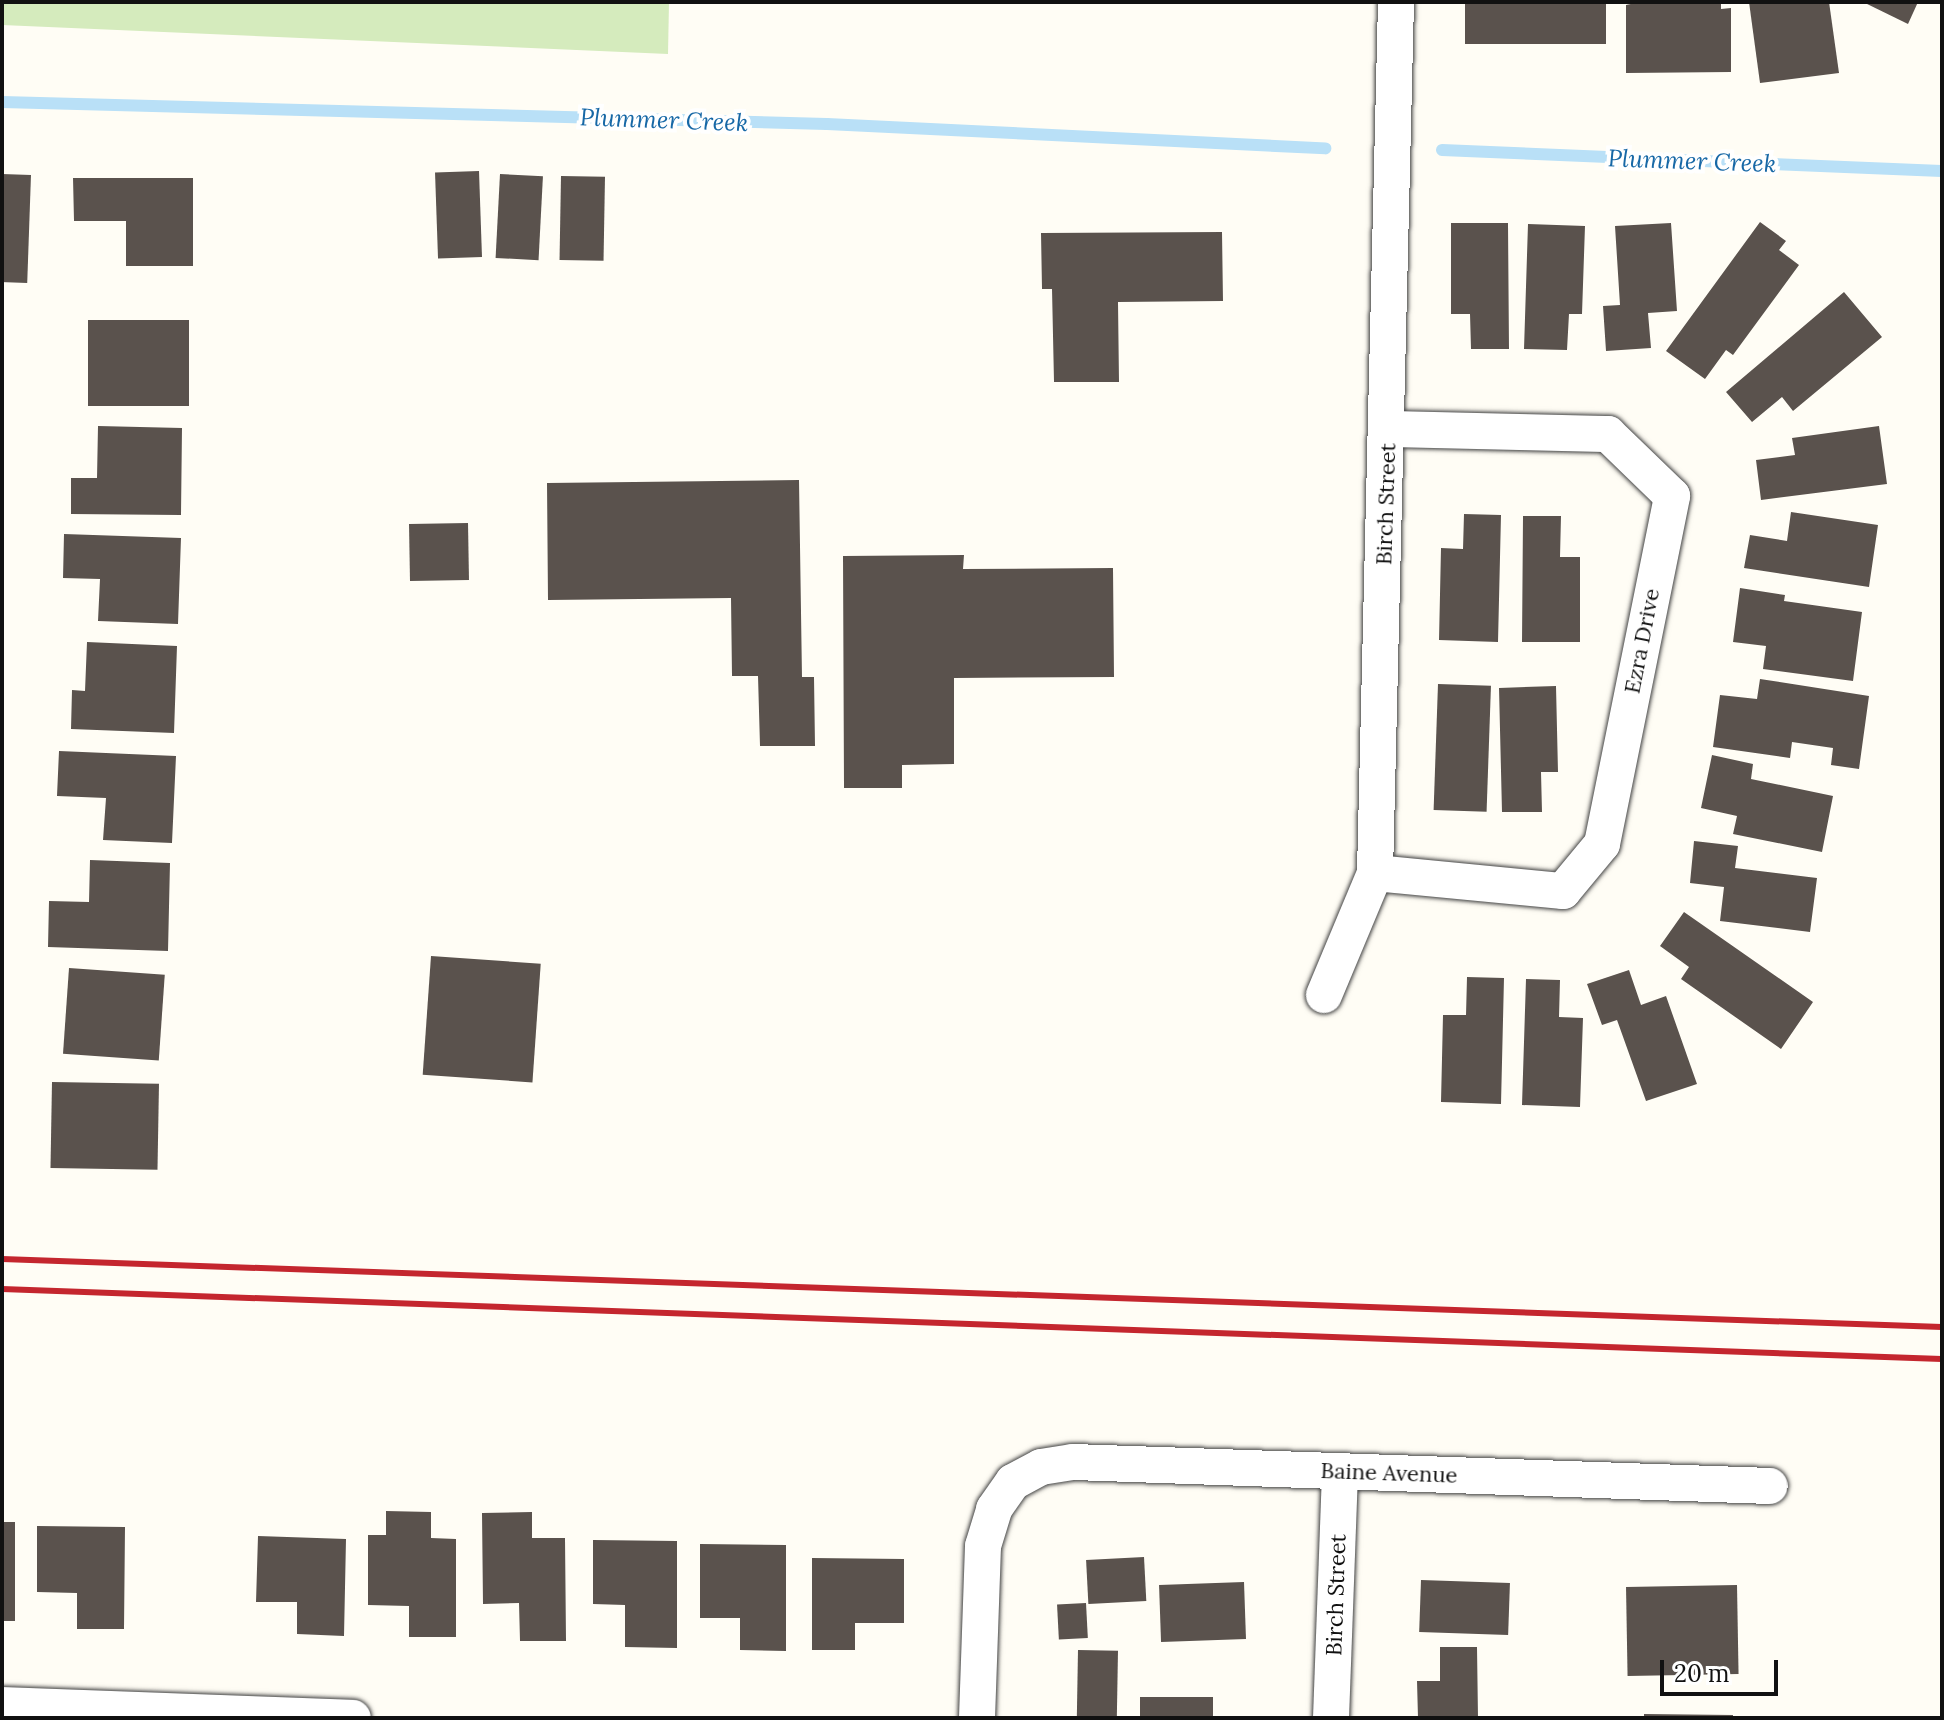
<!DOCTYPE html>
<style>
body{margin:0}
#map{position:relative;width:1944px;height:1720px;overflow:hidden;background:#fffdf5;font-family:Lora,serif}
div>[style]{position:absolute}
.green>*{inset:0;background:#d5ebbd}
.stream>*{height:12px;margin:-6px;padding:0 6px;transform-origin:6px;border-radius:6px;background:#b9e0f7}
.building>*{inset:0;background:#5a524d;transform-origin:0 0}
.roads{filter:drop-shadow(0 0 2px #444) drop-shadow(0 0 2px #444)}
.minor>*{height:36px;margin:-18px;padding:0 18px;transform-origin:18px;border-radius:18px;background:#fff}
.rail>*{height:6px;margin:-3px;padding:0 3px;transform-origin:3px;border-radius:3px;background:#c4262e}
span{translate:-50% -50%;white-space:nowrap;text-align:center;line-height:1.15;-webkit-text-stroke:8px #fff;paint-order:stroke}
.street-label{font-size:22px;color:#111}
.water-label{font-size:24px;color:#1768a6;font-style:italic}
.frame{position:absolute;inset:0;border:4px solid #111;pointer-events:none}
.scale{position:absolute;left:1660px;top:1660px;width:118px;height:36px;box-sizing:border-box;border:4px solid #111;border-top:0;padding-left:10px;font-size:24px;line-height:28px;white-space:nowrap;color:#111;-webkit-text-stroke:6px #fff;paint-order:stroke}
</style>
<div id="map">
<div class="green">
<div style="clip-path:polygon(2px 2px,669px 2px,668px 54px,2px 25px)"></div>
</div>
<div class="stream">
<div style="left:2px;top:102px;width:825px;rotate:1.53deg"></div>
<div style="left:827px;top:124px;width:499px;rotate:2.8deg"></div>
<div style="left:1442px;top:150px;width:500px;rotate:2.41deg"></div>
</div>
<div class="building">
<div style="left:1465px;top:2px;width:141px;height:42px"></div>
<div style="clip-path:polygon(1640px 2px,1721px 2px,1721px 9px,1731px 8px,1731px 72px,1626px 73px,1626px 5px)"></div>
<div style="clip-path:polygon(1749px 2px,1829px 2px,1839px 73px,1760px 83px)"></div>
<div style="clip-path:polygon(1863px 2px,1918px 2px,1908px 24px)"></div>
<div style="left:479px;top:171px;width:86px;height:44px;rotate:88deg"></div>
<div style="left:2px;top:174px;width:29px;height:108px;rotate:2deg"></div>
<div style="left:500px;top:174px;width:43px;height:84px;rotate:3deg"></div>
<div style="left:561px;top:176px;width:44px;height:84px;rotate:1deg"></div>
<div style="clip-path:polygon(73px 178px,193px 178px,193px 266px,126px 266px,126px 221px,74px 221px)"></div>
<div style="clip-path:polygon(1760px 222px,1786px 241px,1779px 250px,1799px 265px,1733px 355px,1726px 350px,1705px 379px,1666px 351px)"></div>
<div style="clip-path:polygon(1451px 223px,1508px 223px,1509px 349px,1471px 349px,1470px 314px,1451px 314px)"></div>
<div style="clip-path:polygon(1671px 223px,1677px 311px,1648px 313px,1651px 348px,1606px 351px,1603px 306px,1620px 305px,1615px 226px)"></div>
<div style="clip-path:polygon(1528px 224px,1585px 226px,1582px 314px,1569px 314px,1567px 350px,1524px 349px)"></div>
<div style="clip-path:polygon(1222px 232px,1223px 301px,1118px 302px,1119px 382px,1054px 382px,1052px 289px,1042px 289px,1041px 233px)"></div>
<div style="clip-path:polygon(1844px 292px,1882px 337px,1793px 411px,1782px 397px,1752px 422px,1726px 392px)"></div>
<div style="left:88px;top:320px;width:101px;height:86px"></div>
<div style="clip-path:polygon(98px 426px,182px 428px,181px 515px,71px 514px,71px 478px,97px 478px)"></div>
<div style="clip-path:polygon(1879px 426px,1887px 484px,1761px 500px,1756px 460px,1795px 455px,1792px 438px)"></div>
<div style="clip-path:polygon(799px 480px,802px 677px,814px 677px,815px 746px,760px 746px,758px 676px,732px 676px,731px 598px,548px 600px,547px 483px)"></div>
<div style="clip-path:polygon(1791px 512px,1878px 525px,1869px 587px,1744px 568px,1750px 535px,1787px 541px)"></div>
<div style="clip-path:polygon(1464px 514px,1501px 515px,1498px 642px,1439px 640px,1441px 548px,1463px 549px)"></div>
<div style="clip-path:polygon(1523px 516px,1561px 516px,1560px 557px,1580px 557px,1580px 642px,1522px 642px)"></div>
<div style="left:468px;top:523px;width:57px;height:59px;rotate:89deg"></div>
<div style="clip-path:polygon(64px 534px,181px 538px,178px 624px,98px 621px,100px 579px,63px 578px)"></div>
<div style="clip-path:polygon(964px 555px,963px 569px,1113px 568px,1114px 677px,954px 678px,954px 764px,902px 765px,902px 788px,844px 788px,843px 556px)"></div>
<div style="clip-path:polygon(1740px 588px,1785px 595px,1784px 601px,1862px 612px,1853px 681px,1763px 669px,1766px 646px,1733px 642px)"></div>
<div style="clip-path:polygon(87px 642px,177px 646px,174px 733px,71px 729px,72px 690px,85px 691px)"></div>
<div style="clip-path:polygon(1760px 679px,1869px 696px,1859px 769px,1831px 765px,1833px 748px,1792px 742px,1790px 758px,1713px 747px,1720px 695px,1757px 699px)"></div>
<div style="left:1438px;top:684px;width:53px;height:126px;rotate:2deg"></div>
<div style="clip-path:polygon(1556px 686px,1558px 772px,1541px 772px,1542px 812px,1502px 812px,1499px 688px)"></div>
<div style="clip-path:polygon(59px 751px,176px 756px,172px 843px,103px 840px,106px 798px,57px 796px)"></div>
<div style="clip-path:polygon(1712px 755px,1753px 764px,1751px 779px,1833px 796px,1822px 852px,1733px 834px,1737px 816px,1701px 808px)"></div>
<div style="clip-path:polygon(1694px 841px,1738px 846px,1735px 868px,1817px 878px,1810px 932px,1720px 921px,1724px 887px,1690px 883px)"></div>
<div style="clip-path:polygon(90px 860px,170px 863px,168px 951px,48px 947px,49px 901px,89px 902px)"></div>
<div style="clip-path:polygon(1684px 912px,1813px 1002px,1781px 1049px,1681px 979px,1689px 967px,1660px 946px)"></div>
<div style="left:431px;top:956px;width:110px;height:119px;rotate:4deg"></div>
<div style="left:69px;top:968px;width:96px;height:86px;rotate:4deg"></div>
<div style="clip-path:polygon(1629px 970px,1641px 1005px,1666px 996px,1697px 1084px,1646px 1101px,1617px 1020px,1602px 1025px,1587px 984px)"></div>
<div style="clip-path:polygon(1467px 977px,1504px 978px,1501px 1104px,1441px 1102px,1443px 1015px,1466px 1015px)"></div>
<div style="clip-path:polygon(1526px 979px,1560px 980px,1559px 1017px,1583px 1018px,1580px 1107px,1522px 1105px)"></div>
<div style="left:52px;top:1082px;width:107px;height:86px;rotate:1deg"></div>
<div style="clip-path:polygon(386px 1511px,431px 1512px,431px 1538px,456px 1539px,456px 1637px,409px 1637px,409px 1606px,368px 1605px,368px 1535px,386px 1535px)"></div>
<div style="clip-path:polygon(532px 1512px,532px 1538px,565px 1538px,566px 1641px,520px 1641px,519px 1603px,483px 1604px,482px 1513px)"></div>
<div style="left:2px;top:1522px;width:13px;height:99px"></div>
<div style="clip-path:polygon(37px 1526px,125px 1527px,124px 1629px,77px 1629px,77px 1593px,37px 1592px)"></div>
<div style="clip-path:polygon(258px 1536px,346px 1539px,344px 1636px,297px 1634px,297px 1602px,256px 1602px)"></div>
<div style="clip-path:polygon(593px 1540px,677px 1541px,677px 1648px,625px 1647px,625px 1605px,593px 1604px)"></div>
<div style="clip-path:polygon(700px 1544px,786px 1545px,786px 1651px,740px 1650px,740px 1618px,700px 1618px)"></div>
<div style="left:1144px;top:1557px;width:44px;height:58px;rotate:87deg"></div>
<div style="clip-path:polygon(812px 1558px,904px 1559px,904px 1623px,855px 1623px,855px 1650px,812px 1650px)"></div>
<div style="left:1421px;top:1580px;width:89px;height:52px;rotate:2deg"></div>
<div style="left:1244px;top:1582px;width:57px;height:85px;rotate:88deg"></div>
<div style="left:1737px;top:1585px;width:89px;height:111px;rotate:89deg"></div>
<div style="left:1086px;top:1603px;width:35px;height:29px;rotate:87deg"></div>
<div style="clip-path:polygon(1440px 1647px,1477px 1647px,1478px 1718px,1418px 1718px,1417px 1681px,1440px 1681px)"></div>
<div style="left:1078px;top:1650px;width:40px;height:68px;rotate:1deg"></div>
<div style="left:1140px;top:1697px;width:73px;height:21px"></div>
<div style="clip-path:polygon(1644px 1714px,1733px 1715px,1733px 1718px,1644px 1718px)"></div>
</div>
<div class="roads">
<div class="minor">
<div style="left:1375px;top:873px;width:189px;rotate:5.5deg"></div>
<div style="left:1563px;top:891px;width:61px;rotate:-50.3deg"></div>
<div style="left:1602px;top:844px;width:355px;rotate:-78.6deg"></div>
<div style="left:1672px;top:496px;width:89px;rotate:-135.9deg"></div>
<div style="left:1608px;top:434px;width:220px;rotate:-178.7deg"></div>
<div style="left:1324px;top:995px;width:132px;rotate:-67.3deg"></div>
<div style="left:1375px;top:873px;width:871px;rotate:-88.62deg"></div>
<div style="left:2px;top:1705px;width:351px;rotate:2.1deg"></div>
<div style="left:977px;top:1718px;width:172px;rotate:-88deg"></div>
<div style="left:983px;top:1546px;width:39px;rotate:-73deg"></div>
<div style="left:994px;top:1509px;width:33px;rotate:-55deg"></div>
<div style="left:1013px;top:1482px;width:32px;rotate:-28deg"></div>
<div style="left:1041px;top:1467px;width:32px;rotate:-9deg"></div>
<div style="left:1073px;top:1462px;width:697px;rotate:1.97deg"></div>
<div style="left:1331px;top:1718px;width:247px;rotate:-87.9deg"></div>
</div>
</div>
<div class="rail">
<div style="left:2px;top:1259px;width:1941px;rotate:2.01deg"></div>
<div style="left:2px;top:1289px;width:1941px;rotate:2.07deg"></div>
</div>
<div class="street-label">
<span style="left:1386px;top:504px;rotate:-88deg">Birch Street</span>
<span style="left:1642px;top:641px;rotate:-79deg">Ezra Drive</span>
<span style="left:1389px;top:1473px;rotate:2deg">Baine Avenue</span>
<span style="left:1336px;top:1595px;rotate:-88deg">Birch Street</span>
</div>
<div class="water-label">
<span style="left:664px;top:120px;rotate:2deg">Plummer Creek</span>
<span style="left:1692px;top:161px;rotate:2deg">Plummer Creek</span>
</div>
<div class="frame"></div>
<div class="scale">20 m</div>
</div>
